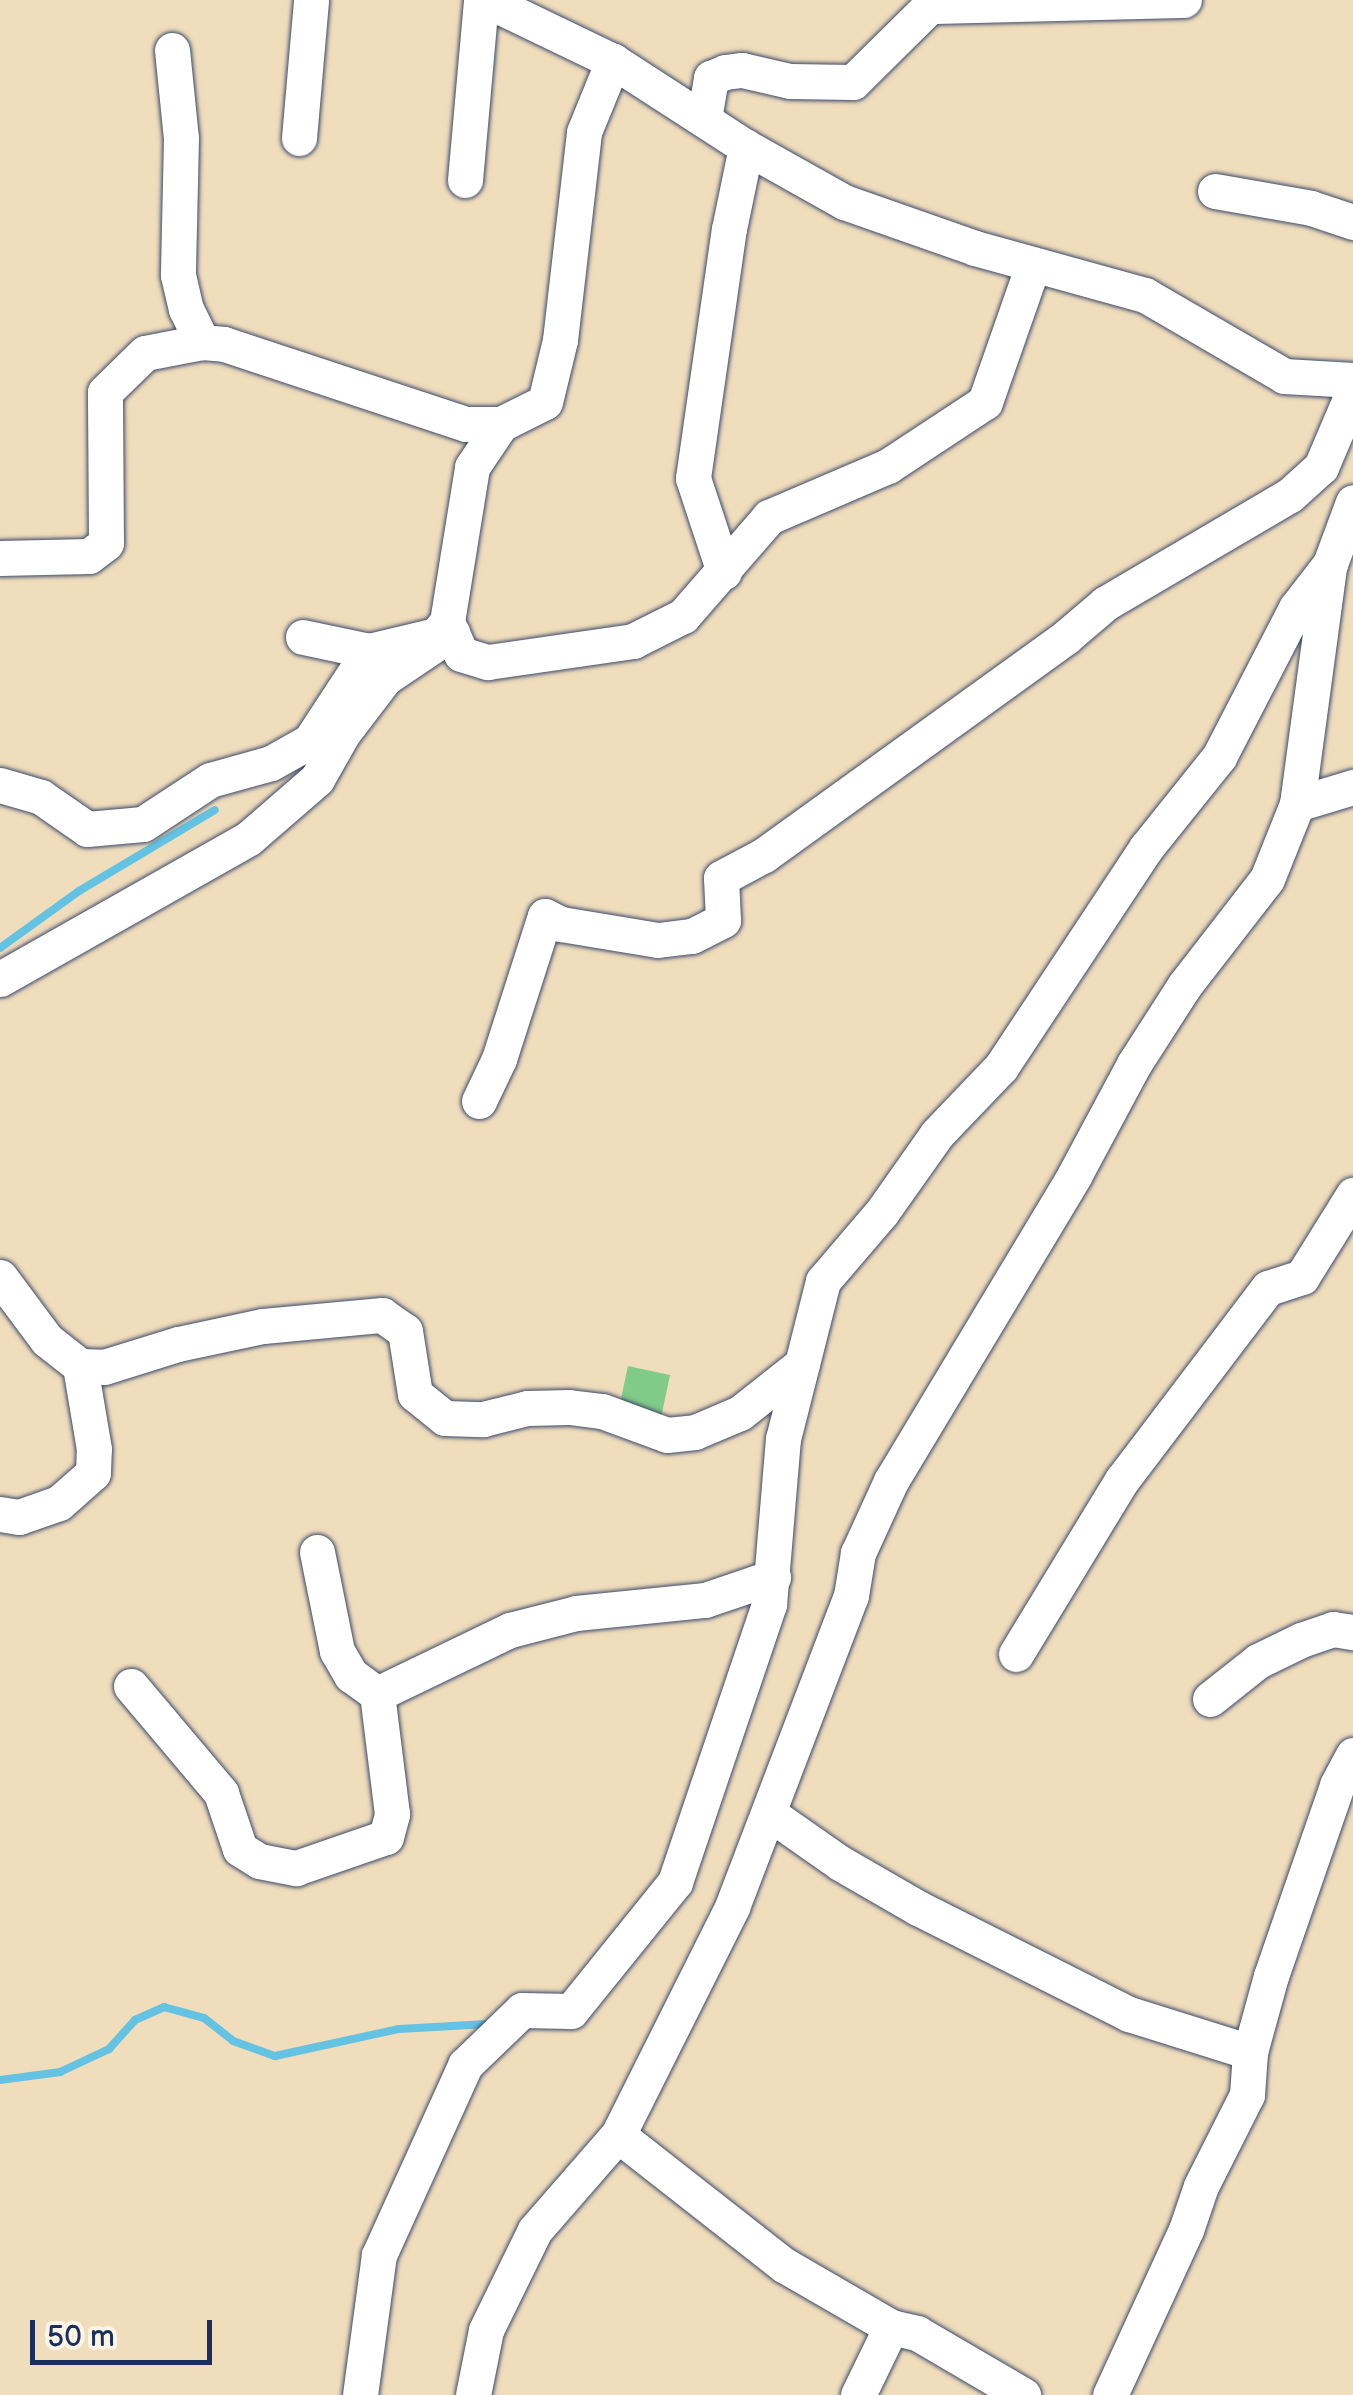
<!DOCTYPE html>
<html>
<head>
<meta charset="utf-8">
<style>
  body { margin:0 }
  #map { position:relative; width:1353px; height:2395px; overflow:hidden; background:#f0ddbc; font-family:"Balsamiq Sans",sans-serif }
  div>[style] { position:absolute }
  .green>* { inset:0; background:#81cb88; transform-origin:0 0 }
  .stream>* { height:8px; margin:-4px; padding:0 4px; transform-origin:4px; border-radius:4px; background:#64c2e2 }
  .roads { filter:drop-shadow(0 0 2px #3b496c) drop-shadow(0 0 2px #3b496c) }
  .minor>* { height:35px; margin:-17.5px; padding:0 17.5px; transform-origin:17.5px; border-radius:17.5px; background:#fff }
  span { translate:-50% -50%; white-space:nowrap; text-align:center; line-height:1.15; -webkit-text-stroke:8px #fcf5e5; paint-order:stroke }
  .scale { position:absolute; left:30px; top:2320px; width:182px; height:45px; box-sizing:border-box; border:5px solid #1b2f5e; border-top:0; padding-left:12px; font-size:30px; line-height:35px; white-space:nowrap; color:#1b2f5e; -webkit-text-stroke:8px #fcf5e5; paint-order:stroke }
</style>
</head>
<body>
<div id="map">
  <div class="green">
    <div style="left:628px;top:1366px;width:43px;height:41px;rotate:12deg"></div>
  </div>
  <div class="stream">
    <div style="left:0;top:948px;width:97px;rotate:-35.8deg"></div>
    <div style="left:79px;top:891px;width:158px;rotate:-30.8deg"></div>
    <div style="left:0;top:2080px;width:61px;rotate:-7.6deg"></div>
    <div style="left:60px;top:2072px;width:54px;rotate:-25.1deg"></div>
    <div style="left:109px;top:2049px;width:39px;rotate:-48deg"></div>
    <div style="left:135px;top:2020px;width:32px;rotate:-24deg"></div>
    <div style="left:164px;top:2007px;width:41px;rotate:15.4deg"></div>
    <div style="left:204px;top:2018px;width:37px;rotate:38deg"></div>
    <div style="left:233px;top:2041px;width:45px;rotate:19.7deg"></div>
    <div style="left:275px;top:2056px;width:127px;rotate:-12.3deg"></div>
    <div style="left:399px;top:2029px;width:89px;rotate:-3.2deg"></div>
  </div>
  <div class="roads">
    <div class="minor">
      <div style="left:486px;top:0;width:141px;rotate:25.7deg"></div>
      <div style="left:613px;top:61px;width:158px;rotate:32.9deg"></div>
      <div style="left:746px;top:147px;width:112px;rotate:29.3deg"></div>
      <div style="left:844px;top:202px;width:139px;rotate:19.3deg"></div>
      <div style="left:975px;top:248px;width:176px;rotate:15.5deg"></div>
      <div style="left:1145px;top:295px;width:161px;rotate:30.2deg"></div>
      <div style="left:1284px;top:376px;width:69px;rotate:3.3deg"></div>
      <div style="left:932px;top:6px;width:252px;rotate:-1.4deg"></div>
      <div style="left:172px;top:50px;width:88px;rotate:84.2deg"></div>
      <div style="left:181px;top:138px;width:137px;rotate:91.3deg"></div>
      <div style="left:178px;top:275px;width:35px;rotate:77deg"></div>
      <div style="left:186px;top:309px;width:37px;rotate:64deg"></div>
      <div style="left:704px;top:119px;width:42px;rotate:-80.3deg"></div>
      <div style="left:711px;top:78px;width:15px;rotate:-23deg"></div>
      <div style="left:725px;top:72px;width:17px;rotate:-7deg"></div>
      <div style="left:742px;top:70px;width:49px;rotate:12.9deg"></div>
      <div style="left:790px;top:81px;width:63px;rotate:0.9deg"></div>
      <div style="left:853px;top:82px;width:117px;rotate:-44.7deg"></div>
      <div style="left:299px;top:138px;width:139px;rotate:-85deg"></div>
      <div style="left:465px;top:180px;width:181px;rotate:-84.9deg"></div>
      <div style="left:1215px;top:191px;width:97px;rotate:10deg"></div>
      <div style="left:1311px;top:208px;width:44px;rotate:18.4deg"></div>
      <div style="left:0;top:558px;width:89px;rotate:-1.3deg"></div>
      <div style="left:89px;top:556px;width:21px;rotate:-37deg"></div>
      <div style="left:106px;top:543px;width:151px;rotate:-90.4deg"></div>
      <div style="left:105px;top:392px;width:56px;rotate:-44.3deg"></div>
      <div style="left:145px;top:353px;width:58px;rotate:-10.9deg"></div>
      <div style="left:202px;top:342px;width:22px;rotate:5deg"></div>
      <div style="left:224px;top:344px;width:255px;rotate:18.3deg"></div>
      <div style="left:466px;top:424px;width:35px"></div>
      <div style="left:501px;top:424px;width:49px;rotate:-26.6deg"></div>
      <div style="left:545px;top:402px;width:64px;rotate:-76.4deg"></div>
      <div style="left:560px;top:340px;width:209px;rotate:-83.4deg"></div>
      <div style="left:584px;top:132px;width:77px;rotate:-67.8deg"></div>
      <div style="left:724px;top:572px;width:99px;rotate:-108.3deg"></div>
      <div style="left:693px;top:478px;width:252px;rotate:-81.8deg"></div>
      <div style="left:729px;top:229px;width:84px;rotate:-78.3deg"></div>
      <div style="left:447px;top:622px;width:35px;rotate:66deg"></div>
      <div style="left:461px;top:654px;width:28px;rotate:17deg"></div>
      <div style="left:488px;top:662px;width:147px;rotate:-8.2deg"></div>
      <div style="left:633px;top:641px;width:56px;rotate:-26.6deg"></div>
      <div style="left:683px;top:616px;width:131px;rotate:-49deg"></div>
      <div style="left:769px;top:517px;width:129px;rotate:-23.2deg"></div>
      <div style="left:888px;top:466px;width:116px;rotate:-33.4deg"></div>
      <div style="left:985px;top:402px;width:145px;rotate:-70.7deg"></div>
      <div style="left:303px;top:637px;width:67px;rotate:12deg"></div>
      <div style="left:369px;top:651px;width:69px;rotate:-13.4deg"></div>
      <div style="left:436px;top:635px;width:17px;rotate:-50deg"></div>
      <div style="left:447px;top:622px;width:157px;rotate:-80.8deg"></div>
      <div style="left:472px;top:467px;width:52px;rotate:-56deg"></div>
      <div style="left:0;top:785px;width:43px;rotate:16.3deg"></div>
      <div style="left:41px;top:797px;width:56px;rotate:34.8deg"></div>
      <div style="left:87px;top:829px;width:56px;rotate:-5.1deg"></div>
      <div style="left:143px;top:824px;width:80px;rotate:-33.3deg"></div>
      <div style="left:210px;top:780px;width:63px;rotate:-15.6deg"></div>
      <div style="left:271px;top:763px;width:45px;rotate:-29.4deg"></div>
      <div style="left:310px;top:741px;width:108px;rotate:-56.8deg"></div>
      <div style="left:1297px;top:804px;width:239px;rotate:-82.3deg"></div>
      <div style="left:0;top:979px;width:286px;rotate:-29.5deg"></div>
      <div style="left:249px;top:838px;width:90px;rotate:-40.9deg"></div>
      <div style="left:317px;top:779px;width:53px;rotate:-60.5deg"></div>
      <div style="left:343px;top:733px;width:69px;rotate:-52.6deg"></div>
      <div style="left:385px;top:678px;width:81px;rotate:-33.9deg"></div>
      <div style="left:479px;top:1101px;width:47px;rotate:-64.5deg"></div>
      <div style="left:499px;top:1059px;width:150px;rotate:-72.2deg"></div>
      <div style="left:545px;top:916px;width:18px;rotate:27deg"></div>
      <div style="left:561px;top:924px;width:98px;rotate:9.4deg"></div>
      <div style="left:658px;top:940px;width:34px;rotate:-7deg"></div>
      <div style="left:692px;top:936px;width:35px;rotate:-27deg"></div>
      <div style="left:723px;top:920px;width:42px;rotate:-92.7deg"></div>
      <div style="left:721px;top:878px;width:49px;rotate:-28.1deg"></div>
      <div style="left:764px;top:855px;width:372px;rotate:-35.8deg"></div>
      <div style="left:1066px;top:637px;width:52px;rotate:-40.4deg"></div>
      <div style="left:1106px;top:603px;width:213px;rotate:-30.4deg"></div>
      <div style="left:1290px;top:495px;width:42px;rotate:-42.1deg"></div>
      <div style="left:1321px;top:467px;width:82px;rotate:-66.9deg"></div>
      <div style="left:0;top:1277px;width:79px;rotate:53.3deg"></div>
      <div style="left:47px;top:1340px;width:42px;rotate:38.2deg"></div>
      <div style="left:80px;top:1366px;width:24px;rotate:2deg"></div>
      <div style="left:104px;top:1367px;width:77px;rotate:-17.3deg"></div>
      <div style="left:178px;top:1344px;width:87px;rotate:-12deg"></div>
      <div style="left:263px;top:1326px;width:120px;rotate:-5.3deg"></div>
      <div style="left:382px;top:1315px;width:28px;rotate:35deg"></div>
      <div style="left:405px;top:1331px;width:64px;rotate:81deg"></div>
      <div style="left:415px;top:1394px;width:38px;rotate:39deg"></div>
      <div style="left:445px;top:1418px;width:38px;rotate:2deg"></div>
      <div style="left:483px;top:1419px;width:45px;rotate:-14deg"></div>
      <div style="left:527px;top:1408px;width:42px;rotate:-1.4deg"></div>
      <div style="left:569px;top:1407px;width:33px;rotate:7deg"></div>
      <div style="left:602px;top:1411px;width:69px;rotate:20.3deg"></div>
      <div style="left:667px;top:1435px;width:28px;rotate:-6deg"></div>
      <div style="left:695px;top:1432px;width:49px;rotate:-22.9deg"></div>
      <div style="left:740px;top:1413px;width:79px;rotate:-38.3deg"></div>
      <div style="left:0;top:1514px;width:19px;rotate:9deg"></div>
      <div style="left:19px;top:1517px;width:42px;rotate:-19.3deg"></div>
      <div style="left:59px;top:1503px;width:45px;rotate:-41.4deg"></div>
      <div style="left:93px;top:1473px;width:24px;rotate:-88deg"></div>
      <div style="left:94px;top:1449px;width:84px;rotate:-99.6deg"></div>
      <div style="left:317px;top:1552px;width:101px;rotate:78.6deg"></div>
      <div style="left:337px;top:1651px;width:28px;rotate:60deg"></div>
      <div style="left:351px;top:1675px;width:32px;rotate:36deg"></div>
      <div style="left:1016px;top:1654px;width:204px;rotate:-58.7deg"></div>
      <div style="left:1122px;top:1480px;width:241px;rotate:-52.8deg"></div>
      <div style="left:1268px;top:1288px;width:36px;rotate:-18deg"></div>
      <div style="left:1302px;top:1277px;width:97px;rotate:-58.1deg"></div>
      <div style="left:131px;top:1686px;width:140px;rotate:49.9deg"></div>
      <div style="left:221px;top:1793px;width:59px;rotate:71.3deg"></div>
      <div style="left:240px;top:1849px;width:22px;rotate:32deg"></div>
      <div style="left:259px;top:1861px;width:38px;rotate:11deg"></div>
      <div style="left:296px;top:1868px;width:95px;rotate:-19deg"></div>
      <div style="left:386px;top:1837px;width:24px;rotate:-75deg"></div>
      <div style="left:392px;top:1814px;width:121px;rotate:-97.1deg"></div>
      <div style="left:377px;top:1694px;width:148px;rotate:-25.7deg"></div>
      <div style="left:510px;top:1630px;width:68px;rotate:-14.4deg"></div>
      <div style="left:576px;top:1613px;width:130px;rotate:-5.8deg"></div>
      <div style="left:705px;top:1600px;width:72px;rotate:-18.7deg"></div>
      <div style="left:1210px;top:1699px;width:61px;rotate:-38.4deg"></div>
      <div style="left:1258px;top:1661px;width:48px;rotate:-26deg"></div>
      <div style="left:1301px;top:1640px;width:34px;rotate:-19deg"></div>
      <div style="left:1333px;top:1629px;width:20px;rotate:9deg"></div>
      <div style="left:770px;top:1814px;width:85px;rotate:35deg"></div>
      <div style="left:840px;top:1863px;width:90px;rotate:30deg"></div>
      <div style="left:918px;top:1908px;width:236px;rotate:26.7deg"></div>
      <div style="left:1129px;top:2014px;width:127px;rotate:17.4deg"></div>
      <div style="left:618px;top:2135px;width:211px;rotate:38.1deg"></div>
      <div style="left:784px;top:2265px;width:124px;rotate:30.1deg"></div>
      <div style="left:891px;top:2327px;width:27px;rotate:13deg"></div>
      <div style="left:917px;top:2333px;width:123px;rotate:30.3deg"></div>
      <div style="left:360px;top:2395px;width:141px;rotate:-82.3deg"></div>
      <div style="left:379px;top:2255px;width:209px;rotate:-65.6deg"></div>
      <div style="left:465px;top:2065px;width:79px;rotate:-44deg"></div>
      <div style="left:522px;top:2010px;width:49px;rotate:1.2deg"></div>
      <div style="left:571px;top:2011px;width:166px;rotate:-51.1deg"></div>
      <div style="left:675px;top:1882px;width:293px;rotate:-71.3deg"></div>
      <div style="left:769px;top:1605px;width:167px;rotate:-85.2deg"></div>
      <div style="left:783px;top:1439px;width:163px;rotate:-75.8deg"></div>
      <div style="left:823px;top:1281px;width:91px;rotate:-49.5deg"></div>
      <div style="left:882px;top:1212px;width:95px;rotate:-54.8deg"></div>
      <div style="left:937px;top:1134px;width:93px;rotate:-46.3deg"></div>
      <div style="left:1001px;top:1067px;width:263px;rotate:-56.5deg"></div>
      <div style="left:1146px;top:848px;width:117px;rotate:-51.3deg"></div>
      <div style="left:1219px;top:757px;width:168px;rotate:-62.7deg"></div>
      <div style="left:1296px;top:608px;width:56px;rotate:-52.3deg"></div>
      <div style="left:1330px;top:564px;width:66px;rotate:-69.6deg"></div>
      <div style="left:473px;top:2395px;width:66px;rotate:-78.7deg"></div>
      <div style="left:486px;top:2330px;width:111px;rotate:-63.9deg"></div>
      <div style="left:535px;top:2230px;width:126px;rotate:-48.9deg"></div>
      <div style="left:618px;top:2135px;width:255px;rotate:-63.4deg"></div>
      <div style="left:732px;top:1907px;width:333px;rotate:-69.1deg"></div>
      <div style="left:851px;top:1596px;width:44px;rotate:-80.8deg"></div>
      <div style="left:858px;top:1553px;width:79px;rotate:-65.4deg"></div>
      <div style="left:891px;top:1481px;width:356px;rotate:-59deg"></div>
      <div style="left:1074px;top:1176px;width:127px;rotate:-61.8deg"></div>
      <div style="left:1134px;top:1064px;width:93px;rotate:-57.3deg"></div>
      <div style="left:1184px;top:986px;width:135px;rotate:-52.2deg"></div>
      <div style="left:1267px;top:879px;width:81px;rotate:-68.2deg"></div>
      <div style="left:1297px;top:804px;width:59px;rotate:-16.9deg"></div>
      <div style="left:858px;top:2395px;width:76px;rotate:-64.1deg"></div>
      <div style="left:1110px;top:2395px;width:182px;rotate:-65.3deg"></div>
      <div style="left:1186px;top:2230px;width:46px;rotate:-71.2deg"></div>
      <div style="left:1201px;top:2186px;width:102px;rotate:-63.2deg"></div>
      <div style="left:1247px;top:2095px;width:43px;rotate:-86deg"></div>
      <div style="left:1250px;top:2052px;width:79px;rotate:-74.6deg"></div>
      <div style="left:1271px;top:1976px;width:202px;rotate:-70.9deg"></div>
      <div style="left:1337px;top:1785px;width:34px;rotate:-62deg"></div>
    </div>
  </div>
  <div class="scale">50 m</div>
</div>
</body>
</html>
